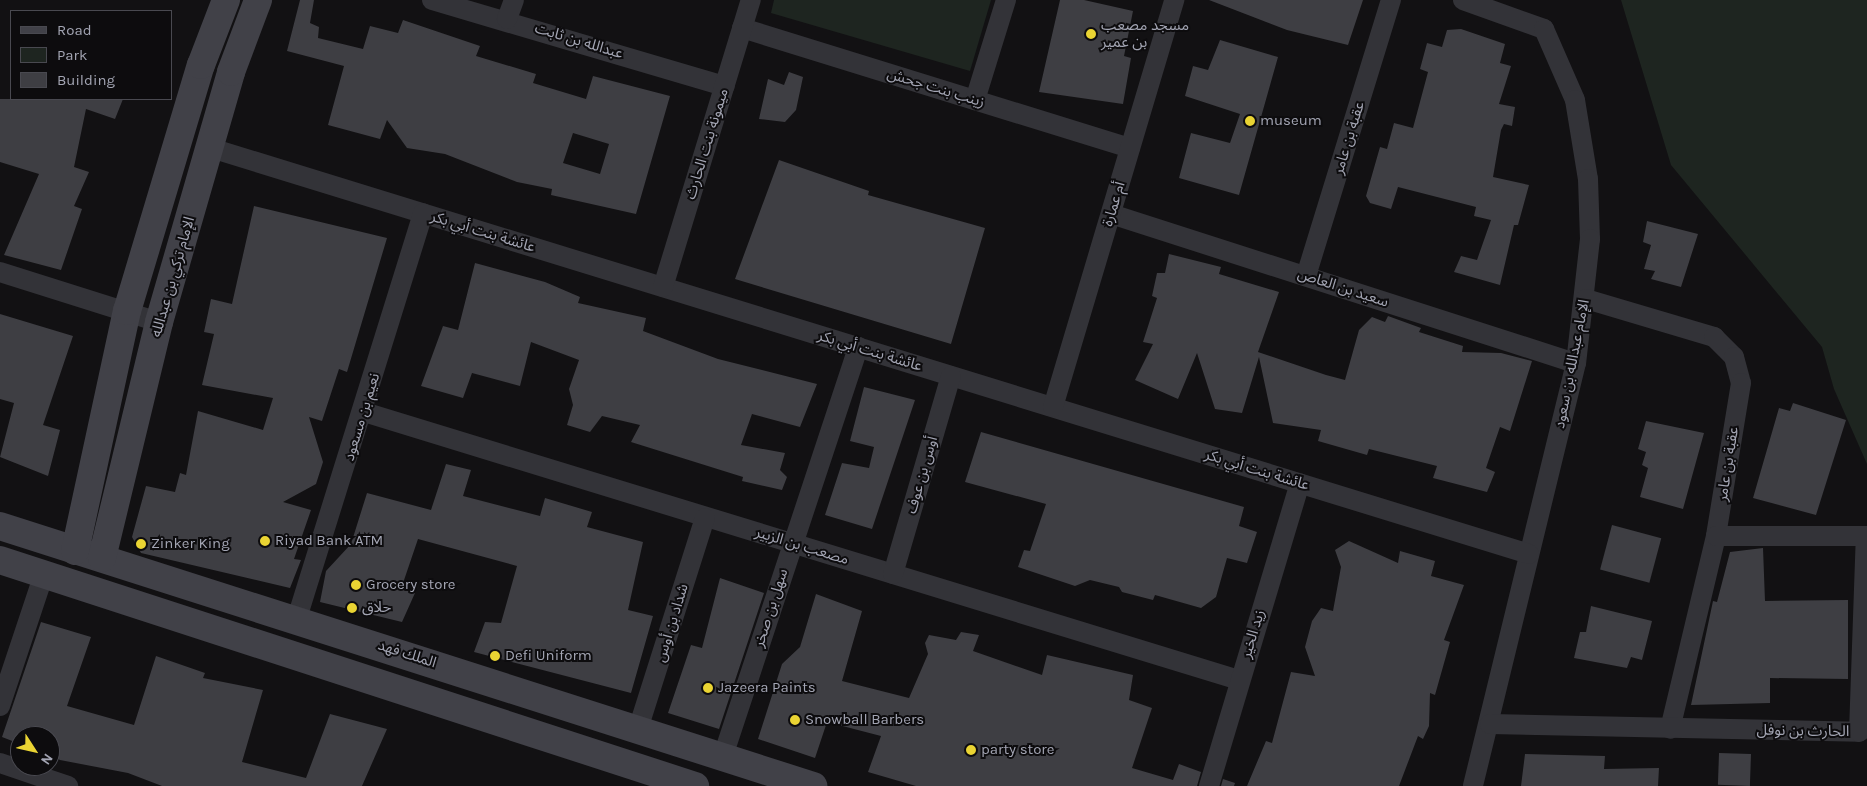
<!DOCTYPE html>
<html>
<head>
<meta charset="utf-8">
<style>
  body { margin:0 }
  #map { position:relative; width:1867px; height:786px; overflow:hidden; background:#121113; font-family:Karla,"Noto Sans Arabic",sans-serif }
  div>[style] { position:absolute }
  .green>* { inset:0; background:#1e2520 }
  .building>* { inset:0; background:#3e3e43; transform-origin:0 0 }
  .street>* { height:20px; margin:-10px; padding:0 10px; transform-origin:10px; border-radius:10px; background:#333338 }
  .secondary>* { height:28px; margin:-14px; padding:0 14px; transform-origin:14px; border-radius:14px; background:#414148 }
  .dots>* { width:14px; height:14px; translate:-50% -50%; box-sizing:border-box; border:2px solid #0d0c0e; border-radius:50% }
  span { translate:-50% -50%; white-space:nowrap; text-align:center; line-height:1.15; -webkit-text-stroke:4px #0d0c0e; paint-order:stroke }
  .poi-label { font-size:15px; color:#a3a5b3 }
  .left { translate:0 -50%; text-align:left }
  .street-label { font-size:15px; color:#a3a5b3 }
  .legend { position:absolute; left:10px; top:10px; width:162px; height:90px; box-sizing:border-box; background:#0d0c0e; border:1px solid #494950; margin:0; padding:6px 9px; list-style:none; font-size:15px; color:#a3a5b3 }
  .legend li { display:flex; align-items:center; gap:10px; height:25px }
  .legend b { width:25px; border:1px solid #494950 }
  .north { position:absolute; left:10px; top:726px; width:50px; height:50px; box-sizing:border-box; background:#0d0c0e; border:1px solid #494950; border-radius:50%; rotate:125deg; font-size:14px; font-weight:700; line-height:20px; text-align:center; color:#a3a5b3 }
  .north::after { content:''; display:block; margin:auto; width:18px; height:22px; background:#ead433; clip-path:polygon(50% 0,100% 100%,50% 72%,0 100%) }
</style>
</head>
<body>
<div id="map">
  <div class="green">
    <div style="clip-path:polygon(774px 0,991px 0,970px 71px,771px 13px)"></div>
    <div style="clip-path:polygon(1621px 0,1867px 0,1867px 464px,1834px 389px,1822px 347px,1671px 165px)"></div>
  </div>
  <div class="building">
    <div style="clip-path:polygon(evenodd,300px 0,314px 0,310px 23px,319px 27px,318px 38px,363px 49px,370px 26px,398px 33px,403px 20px,480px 46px,476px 56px,536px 74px,533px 83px,586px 99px,593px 76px,670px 96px,636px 214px,551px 195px,552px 189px,517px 182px,445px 154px,407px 148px,387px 120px,380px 139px,328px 125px,344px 66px,287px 51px,300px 0,573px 133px,609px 144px,600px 174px,563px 163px,573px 133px)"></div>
    <div style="clip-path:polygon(1060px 0,1084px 0,1133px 11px,1124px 56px,1131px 58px,1123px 104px,1039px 92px)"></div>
    <div style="clip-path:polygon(1209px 0,1363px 0,1348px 45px,1287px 30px)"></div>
    <div style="clip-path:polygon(1461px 29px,1505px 44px,1500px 63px,1511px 66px,1499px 104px,1515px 107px,1512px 126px,1504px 124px,1501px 130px,1493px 177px,1529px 185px,1518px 225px,1514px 225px,1500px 285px,1454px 272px,1461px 256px,1477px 260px,1491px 220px,1474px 216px,1476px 207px,1398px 187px,1391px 209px,1370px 203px,1366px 196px,1380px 147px,1387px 149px,1394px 123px,1413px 128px,1428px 72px,1420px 69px,1427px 43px,1442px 47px,1447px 30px)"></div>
    <div style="clip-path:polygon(1220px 40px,1278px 57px,1239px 195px,1179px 178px,1191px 133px,1230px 143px,1240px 114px,1185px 96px,1193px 66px,1208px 70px)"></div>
    <div style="clip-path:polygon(789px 72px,803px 77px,796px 110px,785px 122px,759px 119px,768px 79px,784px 85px)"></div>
    <div style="clip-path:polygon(0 99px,123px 99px,115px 119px,86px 109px,74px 167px,89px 172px,74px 206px,82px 209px,61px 270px,4px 255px,39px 174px,0 162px)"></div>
    <div style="clip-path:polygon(779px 160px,869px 191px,868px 195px,985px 228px,951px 344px,735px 279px)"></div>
    <div style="clip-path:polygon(254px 206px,387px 238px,347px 372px,339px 369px,322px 421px,309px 417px,323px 462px,316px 484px,283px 502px,311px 510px,294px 559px,301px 560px,290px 588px,141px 553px,132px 537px,146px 486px,175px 492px,180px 473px,186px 475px,198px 411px,263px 430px,273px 398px,202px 385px,214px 334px,204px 332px,211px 299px,232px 304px)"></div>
    <div style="clip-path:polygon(1647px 221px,1698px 234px,1681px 287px,1651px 279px,1655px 271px,1644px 269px,1651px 245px,1643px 242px)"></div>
    <div style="clip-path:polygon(1169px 254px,1221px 267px,1219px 274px,1279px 292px,1258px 352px,1326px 375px,1345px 380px,1359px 330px,1372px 317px,1385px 322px,1388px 316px,1421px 328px,1419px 332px,1463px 346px,1462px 352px,1501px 353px,1532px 361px,1510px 431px,1500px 427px,1486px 468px,1495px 472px,1487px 492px,1433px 478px,1437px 466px,1369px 449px,1367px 455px,1318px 441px,1321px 430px,1273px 423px,1259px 357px,1242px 413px,1215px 409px,1197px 353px,1178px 399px,1135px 380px,1153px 344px,1143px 342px,1157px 298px,1152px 296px,1157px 273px,1165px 273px)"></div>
    <div style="clip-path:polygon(475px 263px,545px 282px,580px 297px,578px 303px,646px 318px,643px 331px,718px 359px,817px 384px,800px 427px,752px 414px,741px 445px,785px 453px,780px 470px,787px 477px,782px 490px,742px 481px,743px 477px,631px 442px,640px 425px,602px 416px,590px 432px,567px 425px,573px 405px,569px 389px,579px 360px,531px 342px,520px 386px,472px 373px,463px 398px,421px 386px,443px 326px,458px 330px)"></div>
    <div style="clip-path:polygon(0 314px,73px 336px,43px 425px,60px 430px,48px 476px,0 457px,14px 403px,0 399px)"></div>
    <div style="clip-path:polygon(864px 387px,915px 400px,872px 529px,825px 515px,842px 463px,869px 468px,874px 447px,850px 441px)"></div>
    <div style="clip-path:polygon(1793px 403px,1846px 420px,1816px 515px,1753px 498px,1779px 408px,1790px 411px)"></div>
    <div style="clip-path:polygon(1646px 421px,1704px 433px,1683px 509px,1640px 497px,1648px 468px,1642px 465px,1646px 452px,1638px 449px)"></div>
    <div style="clip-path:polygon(981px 432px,1244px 507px,1239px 526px,1257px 532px,1247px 563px,1227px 558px,1216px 597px,1201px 608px,1155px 595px,1153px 600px,1122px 592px,1119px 587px,1090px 580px,1075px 586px,1018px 567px,1024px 550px,1030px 551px,1046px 504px,965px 482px)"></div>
    <div style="clip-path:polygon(446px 464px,471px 470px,463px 496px,540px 516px,545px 498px,592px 512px,587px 527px,643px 542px,628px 610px,653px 616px,631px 693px,474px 652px,485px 622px,501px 623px,517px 566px,418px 539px,401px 589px,415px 593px,402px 622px,320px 602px,326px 571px,351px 544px,367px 493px,431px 510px)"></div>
    <div style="left:1612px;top:525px;width:51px;height:46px;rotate:15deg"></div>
    <div style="clip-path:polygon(1349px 541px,1398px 563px,1400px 551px,1435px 561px,1431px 576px,1464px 585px,1444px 640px,1450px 642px,1435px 695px,1430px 693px,1429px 726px,1423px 739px,1418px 736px,1399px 786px,1247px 786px,1266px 741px,1272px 743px,1291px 672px,1315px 676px,1305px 647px,1312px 621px,1321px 608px,1333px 611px,1341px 567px,1335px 550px)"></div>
    <div style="clip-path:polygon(1763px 548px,1765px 601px,1848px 600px,1848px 679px,1770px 678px,1770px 703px,1691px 705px,1713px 601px,1717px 602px,1730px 552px)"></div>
    <div style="clip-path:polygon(720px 578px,764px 593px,719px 729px,668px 713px,691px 645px,702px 648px)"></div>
    <div style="clip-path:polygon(816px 594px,862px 611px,842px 681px,909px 698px,928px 654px,925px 643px,929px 635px,956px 640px,961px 632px,979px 635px,973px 651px,1042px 675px,1047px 655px,1133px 675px,1129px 700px,1152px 708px,1132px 768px,1173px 780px,1179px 764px,1201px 772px,1197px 786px,916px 786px,868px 772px,881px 736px,827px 722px,815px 758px,758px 739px,782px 664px,800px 647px)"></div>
    <div style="clip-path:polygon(1591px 606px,1652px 621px,1642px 660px,1631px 657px,1627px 668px,1574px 658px,1580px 632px,1586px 632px)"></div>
    <div style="clip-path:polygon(41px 622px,91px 637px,67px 706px,134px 725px,156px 656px,205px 673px,203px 678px,263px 690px,242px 762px,306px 778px,330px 714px,387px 729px,362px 786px,162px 786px,128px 773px,60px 760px,50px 754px,50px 736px,20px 736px,20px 744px,2px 737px)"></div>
    <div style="clip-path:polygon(1525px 754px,1605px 756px,1604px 769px,1659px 768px,1658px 786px,1521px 786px)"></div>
    <div style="left:1751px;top:754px;width:32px;height:32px;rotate:92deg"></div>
    <div style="clip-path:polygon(1223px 779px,1235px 783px,1234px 786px,1221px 786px)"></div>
  </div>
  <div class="street">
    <div style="left:432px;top:0;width:305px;rotate:16.4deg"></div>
    <div style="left:1463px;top:0;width:86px;rotate:19.7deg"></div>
    <div style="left:1544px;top:29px;width:77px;rotate:66.4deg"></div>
    <div style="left:1575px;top:100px;width:80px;rotate:80.7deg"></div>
    <div style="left:1588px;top:179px;width:60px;rotate:88.1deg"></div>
    <div style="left:1590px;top:239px;width:125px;rotate:96.4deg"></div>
    <div style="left:1576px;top:363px;width:435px;rotate:103.7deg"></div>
    <div style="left:507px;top:19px;width:20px;rotate:-70deg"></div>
    <div style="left:742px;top:28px;width:406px;rotate:17.2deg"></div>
    <div style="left:975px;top:100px;width:105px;rotate:-72.8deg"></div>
    <div style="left:211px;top:148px;width:1379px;rotate:17.12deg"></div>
    <div style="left:1111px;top:214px;width:488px;rotate:17.8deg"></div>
    <div style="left:0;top:272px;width:167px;rotate:17.5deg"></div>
    <div style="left:1306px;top:276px;width:289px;rotate:-72.9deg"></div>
    <div style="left:663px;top:287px;width:300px;rotate:-73deg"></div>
    <div style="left:1586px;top:299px;width:134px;rotate:16.5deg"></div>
    <div style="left:1714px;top:337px;width:28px;rotate:45deg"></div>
    <div style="left:1734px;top:357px;width:27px;rotate:75deg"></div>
    <div style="left:1741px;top:383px;width:155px;rotate:99.3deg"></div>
    <div style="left:1716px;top:536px;width:198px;rotate:103.4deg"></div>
    <div style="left:1053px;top:407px;width:425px;rotate:-73.4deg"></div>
    <div style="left:364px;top:412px;width:915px;rotate:17.03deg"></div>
    <div style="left:893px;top:574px;width:206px;rotate:-73.7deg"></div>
    <div style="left:297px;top:618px;width:424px;rotate:-72.7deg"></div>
    <div style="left:0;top:706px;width:139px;rotate:-71.6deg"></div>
    <div style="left:1490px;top:724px;width:369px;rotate:1.2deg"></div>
    <div style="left:1859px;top:732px;width:196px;rotate:-88deg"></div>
    <div style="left:1866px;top:536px;width:150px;rotate:180deg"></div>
    <div style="left:638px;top:729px;width:221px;rotate:-72.4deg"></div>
    <div style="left:723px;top:756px;width:431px;rotate:-71.7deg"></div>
    <div style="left:0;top:763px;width:72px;rotate:18.7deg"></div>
    <div style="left:1209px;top:786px;width:316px;rotate:-73.3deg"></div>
  </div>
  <div class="secondary">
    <div style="left:0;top:526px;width:854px;rotate:17.73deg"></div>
    <div style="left:75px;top:551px;width:246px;rotate:-77.8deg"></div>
    <div style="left:127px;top:311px;width:257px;rotate:-73.3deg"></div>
    <div style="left:201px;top:65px;width:70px;rotate:-69deg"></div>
    <div style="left:102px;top:558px;width:243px;rotate:-76.4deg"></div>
    <div style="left:159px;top:322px;width:260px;rotate:-73.9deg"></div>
    <div style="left:231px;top:72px;width:77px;rotate:-69.4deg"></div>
    <div style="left:0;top:560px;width:731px;rotate:18.01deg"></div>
  </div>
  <div class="dots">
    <div style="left:1091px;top:34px;background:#ead433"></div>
    <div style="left:1250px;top:121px;background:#ead433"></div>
    <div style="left:265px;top:541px;background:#ead433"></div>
    <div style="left:141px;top:544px;background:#ead433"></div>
    <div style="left:356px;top:585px;background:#ead433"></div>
    <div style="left:352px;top:608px;background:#ead433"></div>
    <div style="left:495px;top:656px;background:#ead433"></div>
    <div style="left:708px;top:688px;background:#ead433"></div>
    <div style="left:795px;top:720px;background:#ead433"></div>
    <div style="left:971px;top:750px;background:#ead433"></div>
  </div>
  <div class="poi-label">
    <span class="left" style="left:1101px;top:34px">مسجد مصعب<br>بن عمير</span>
    <span class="left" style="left:1260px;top:121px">museum</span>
    <span class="left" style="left:275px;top:541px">Riyad Bank ATM</span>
    <span class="left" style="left:151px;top:544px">Zinker King</span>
    <span class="left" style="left:366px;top:585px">Grocery store</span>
    <span class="left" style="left:362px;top:608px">حلاق</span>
    <span class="left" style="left:505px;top:656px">Defi Uniform</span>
    <span class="left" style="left:718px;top:688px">Jazeera Paints</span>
    <span class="left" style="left:805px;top:720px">Snowball Barbers</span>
    <span class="left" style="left:981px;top:750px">party store</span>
  </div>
  <div class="street-label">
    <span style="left:579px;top:41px;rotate:17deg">عبدالله بن ثابت</span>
    <span style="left:936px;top:88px;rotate:17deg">زينب بنت جحش</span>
    <span style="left:1349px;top:138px;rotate:-73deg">عقبة بن عامر</span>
    <span style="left:707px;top:144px;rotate:-73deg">ميمونة بنت الحارث</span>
    <span style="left:1114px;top:204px;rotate:-73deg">أم عمارة</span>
    <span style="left:483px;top:232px;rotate:17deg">عائشة بنت أبي بكر</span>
    <span style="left:173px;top:277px;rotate:-74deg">الإمام تركي بن عبدالله</span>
    <span style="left:1343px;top:288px;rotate:18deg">سعيد بن العاص</span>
    <span style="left:870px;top:351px;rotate:17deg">عائشة بنت أبي بكر</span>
    <span style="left:1572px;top:364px;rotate:-79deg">الإمام عبدالله بن سعود</span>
    <span style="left:362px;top:417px;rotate:-73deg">نعيم بن مسعود</span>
    <span style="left:1728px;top:464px;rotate:-81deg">عقبة بن عامر</span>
    <span style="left:1257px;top:470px;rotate:17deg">عائشة بنت أبي بكر</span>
    <span style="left:922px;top:475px;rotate:-74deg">أوس بن عوف</span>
    <span style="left:802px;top:546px;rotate:17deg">مصعب بن الزبير</span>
    <span style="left:771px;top:608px;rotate:-72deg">سهل بن صخر</span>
    <span style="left:672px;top:623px;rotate:-73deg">شداد بن أوس</span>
    <span style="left:1253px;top:634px;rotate:-73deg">زيد الخير</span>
    <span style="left:407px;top:654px;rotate:18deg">الملك فهد</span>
    <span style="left:1803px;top:731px;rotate:1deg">الحارث بن نوفل</span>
  </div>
  <ul class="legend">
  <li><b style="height:6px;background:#414148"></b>Road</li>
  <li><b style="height:14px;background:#1e2520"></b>Park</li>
  <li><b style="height:14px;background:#3e3e43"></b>Building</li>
  </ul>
  <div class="north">N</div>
</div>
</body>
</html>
